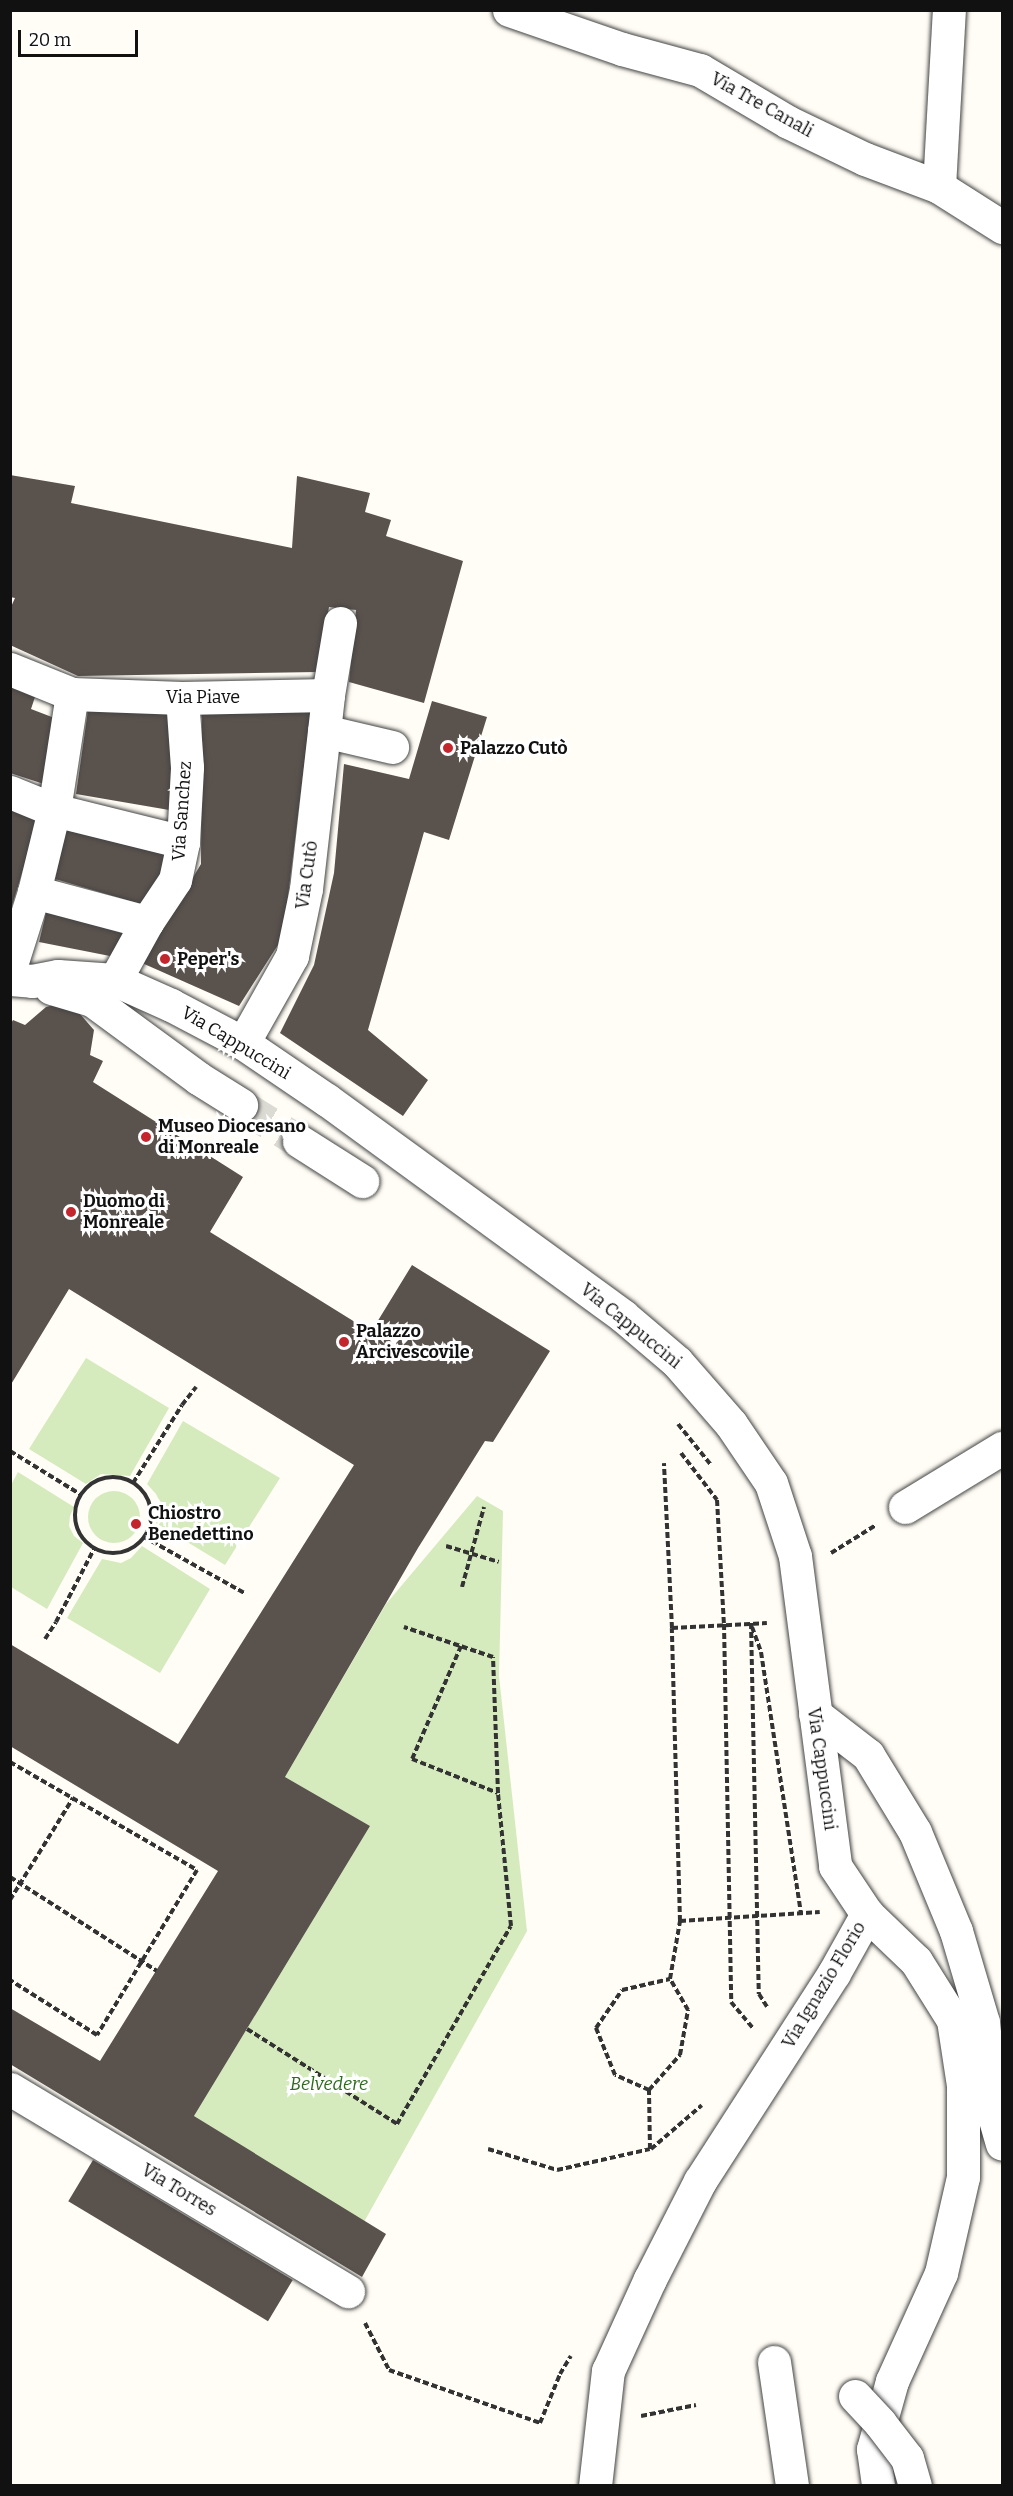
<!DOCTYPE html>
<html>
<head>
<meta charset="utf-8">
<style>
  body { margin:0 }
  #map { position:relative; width:1013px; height:2496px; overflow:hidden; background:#fffdf5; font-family:Bitter,serif }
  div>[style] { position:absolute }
  .green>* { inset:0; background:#d5ebbd }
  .round { border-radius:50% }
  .building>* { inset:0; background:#5a524d; transform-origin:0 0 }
  .minor-tunnel>* { height:33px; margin-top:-16.5px; transform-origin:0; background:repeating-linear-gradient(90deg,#dbdad3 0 33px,transparent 0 49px) }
  .path>* { height:4px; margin-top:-2px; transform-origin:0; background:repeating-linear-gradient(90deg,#333 0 6px,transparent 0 9px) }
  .path>.ring { margin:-2px; padding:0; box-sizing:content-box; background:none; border:4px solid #333; border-radius:50% }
  .roads { filter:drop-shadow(0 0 2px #444) drop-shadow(0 0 2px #444) }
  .minor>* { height:33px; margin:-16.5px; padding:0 16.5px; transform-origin:16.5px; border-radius:16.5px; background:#fff }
  .bridges { filter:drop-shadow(0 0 2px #444) drop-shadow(0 0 2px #444) }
  .minor-bridge>* { height:33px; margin:-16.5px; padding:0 16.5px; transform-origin:16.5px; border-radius:16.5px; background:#fff }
  .dots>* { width:16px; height:16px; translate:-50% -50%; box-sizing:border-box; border:3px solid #fff; border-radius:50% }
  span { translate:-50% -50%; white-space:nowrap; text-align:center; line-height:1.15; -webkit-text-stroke:6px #fff; paint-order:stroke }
  .street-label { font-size:18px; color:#111 }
  .poi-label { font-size:18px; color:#111; font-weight:700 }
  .left { translate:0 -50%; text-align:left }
  .park-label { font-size:18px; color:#2f6b1f; font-style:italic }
  .frame { position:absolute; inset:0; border:12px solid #111; pointer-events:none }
  .scale { position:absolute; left:18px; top:30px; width:120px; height:27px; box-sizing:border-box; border:3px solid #111; border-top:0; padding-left:8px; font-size:18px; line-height:21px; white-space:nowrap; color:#111; -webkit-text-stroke:4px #fff; paint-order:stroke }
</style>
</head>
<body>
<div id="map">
  <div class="green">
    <div style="clip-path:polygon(86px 1358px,169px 1408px,130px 1476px,101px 1474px,86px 1484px,29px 1449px)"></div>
    <div style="clip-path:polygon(183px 1421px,280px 1478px,225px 1565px,156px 1523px,161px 1514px,161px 1504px,156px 1494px,147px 1484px)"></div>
    <div style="clip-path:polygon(18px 1472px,74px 1507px,70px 1516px,69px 1526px,74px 1536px,83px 1543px,47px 1609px,11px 1587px,11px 1485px)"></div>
    <div class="round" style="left:88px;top:1491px;width:52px;height:52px"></div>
    <div style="clip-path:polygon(477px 1496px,503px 1511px,499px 1676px,527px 1931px,364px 2222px,194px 2116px,370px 1826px,285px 1777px,386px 1604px)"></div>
    <div style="clip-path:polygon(142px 1546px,210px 1589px,160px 1673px,67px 1618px,102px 1559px,121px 1563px,131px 1558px)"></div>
  </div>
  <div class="building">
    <div style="clip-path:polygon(10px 475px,75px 486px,71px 503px,292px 548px,297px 476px,370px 493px,365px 512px,391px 520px,386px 536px,463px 561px,424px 703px,349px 682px,356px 610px,329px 607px,318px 672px,78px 676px,10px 645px,10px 609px,15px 598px,10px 597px)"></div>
    <div style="clip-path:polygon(10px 682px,36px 694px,31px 709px,57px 719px,44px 784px,10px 773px)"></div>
    <div style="clip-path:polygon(432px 701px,487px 717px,449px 840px,424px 832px,368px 1030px,428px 1080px,403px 1116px,280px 1033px,314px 965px,334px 873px,344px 764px,409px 779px)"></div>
    <div style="clip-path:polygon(202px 708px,311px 710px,283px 937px,239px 1006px,142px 963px,201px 864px)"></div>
    <div style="clip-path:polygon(172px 709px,175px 811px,76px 794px,88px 710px)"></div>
    <div style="clip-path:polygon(10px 801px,41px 811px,11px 909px,10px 909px)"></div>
    <div style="clip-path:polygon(67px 825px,168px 848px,165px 874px,144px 905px,55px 879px)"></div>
    <div style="clip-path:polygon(48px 905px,131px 927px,115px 957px,39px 942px)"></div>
    <div style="clip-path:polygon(62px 1003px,80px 1014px,94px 1030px,90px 1055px,103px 1061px,93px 1082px,243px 1177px,210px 1232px,371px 1332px,412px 1265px,550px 1351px,493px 1442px,485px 1441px,418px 1548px,285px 1777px,370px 1826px,194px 2116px,386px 2234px,362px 2277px,10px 2064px,10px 2008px,100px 2061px,218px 1871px,10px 1746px,10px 1644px,178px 1744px,354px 1465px,69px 1289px,10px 1386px,10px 1025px,13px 1020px,25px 1025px,46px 1007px)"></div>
    <div style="left:93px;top:2160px;width:233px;height:48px;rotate:31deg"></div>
  </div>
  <div class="minor-tunnel">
    <div style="left:241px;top:1105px;width:68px;rotate:31.8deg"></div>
  </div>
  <div class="path">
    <div style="left:678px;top:1424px;width:53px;rotate:51.2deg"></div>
    <div style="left:10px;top:1451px;width:82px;rotate:31.6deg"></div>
    <div style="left:681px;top:1453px;width:59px;rotate:52.5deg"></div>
    <div style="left:717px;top:1500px;width:124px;rotate:86.8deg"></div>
    <div style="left:724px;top:1624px;width:378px;rotate:88.9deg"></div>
    <div style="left:731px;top:2002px;width:34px;rotate:50deg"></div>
    <div class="ring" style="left:75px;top:1477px;width:72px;height:72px"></div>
    <div style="left:133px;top:1483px;width:92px;rotate:-57.9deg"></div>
    <div style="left:182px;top:1405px;width:23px;rotate:-52deg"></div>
    <div style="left:144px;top:1537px;width:115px;rotate:29.2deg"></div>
    <div style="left:446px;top:1546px;width:55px;rotate:16.8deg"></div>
    <div style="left:831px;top:1553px;width:53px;rotate:-31.9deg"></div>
    <div style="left:462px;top:1587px;width:83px;rotate:-74.6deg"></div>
    <div style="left:751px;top:1623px;width:371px;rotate:88.8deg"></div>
    <div style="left:759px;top:1994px;width:15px;rotate:58deg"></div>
    <div style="left:752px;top:1627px;width:27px;rotate:70deg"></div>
    <div style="left:761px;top:1652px;width:265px;rotate:81.3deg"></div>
    <div style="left:672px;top:1628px;width:95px;rotate:-3deg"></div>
    <div style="left:45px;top:1639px;width:20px;rotate:-57deg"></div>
    <div style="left:56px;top:1622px;width:82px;rotate:-62.5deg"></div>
    <div style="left:461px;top:1646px;width:123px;rotate:113.4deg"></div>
    <div style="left:412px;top:1759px;width:92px;rotate:21.6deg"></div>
    <div style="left:10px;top:1762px;width:216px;rotate:30deg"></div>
    <div style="left:197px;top:1870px;width:193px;rotate:121.2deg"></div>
    <div style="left:97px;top:2035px;width:103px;rotate:-147.7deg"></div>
    <div style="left:10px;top:1877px;width:174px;rotate:32.6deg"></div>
    <div style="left:10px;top:1900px;width:120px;rotate:-58.3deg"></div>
    <div style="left:680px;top:1921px;width:140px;rotate:-3.7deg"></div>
    <div style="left:247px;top:2029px;width:178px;rotate:32.3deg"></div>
    <div style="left:397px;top:2124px;width:228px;rotate:-60.1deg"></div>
    <div style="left:511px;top:1926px;width:134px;rotate:-95.6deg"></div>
    <div style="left:498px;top:1793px;width:136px;rotate:-92.1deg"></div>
    <div style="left:493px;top:1657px;width:94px;rotate:-161.4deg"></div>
    <div style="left:649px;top:2090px;width:47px;rotate:-48.5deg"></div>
    <div style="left:680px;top:2055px;width:46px;rotate:-79.9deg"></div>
    <div style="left:688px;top:2010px;width:36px;rotate:-120deg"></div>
    <div style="left:488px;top:2149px;width:72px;rotate:16.9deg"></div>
    <div style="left:557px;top:2170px;width:95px;rotate:-12.7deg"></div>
    <div style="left:650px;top:2149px;width:59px;rotate:-91deg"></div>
    <div style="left:649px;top:2090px;width:37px;rotate:-156deg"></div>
    <div style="left:615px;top:2075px;width:51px;rotate:-112deg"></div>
    <div style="left:596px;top:2028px;width:46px;rotate:-55.6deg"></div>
    <div style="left:622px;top:1990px;width:49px;rotate:-12.9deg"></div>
    <div style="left:670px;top:1979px;width:59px;rotate:-80.2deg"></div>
    <div style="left:680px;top:1921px;width:293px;rotate:-91.6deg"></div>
    <div style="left:672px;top:1628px;width:165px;rotate:-92.8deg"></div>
    <div style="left:651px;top:2149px;width:67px;rotate:-40.8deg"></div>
    <div style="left:365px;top:2323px;width:53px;rotate:62.9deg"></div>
    <div style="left:389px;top:2370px;width:160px;rotate:19.3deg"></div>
    <div style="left:540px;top:2423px;width:53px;rotate:-67.8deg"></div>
    <div style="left:560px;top:2374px;width:21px;rotate:-59deg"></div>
    <div style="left:641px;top:2416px;width:56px;rotate:-11.3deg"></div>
  </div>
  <div class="roads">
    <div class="minor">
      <div style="left:509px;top:10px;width:120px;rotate:19deg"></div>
      <div style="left:622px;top:49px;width:81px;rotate:15.1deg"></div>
      <div style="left:700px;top:70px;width:102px;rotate:30.6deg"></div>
      <div style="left:788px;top:122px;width:85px;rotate:25.7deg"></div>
      <div style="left:865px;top:159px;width:79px;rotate:20.7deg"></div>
      <div style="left:939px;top:187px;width:75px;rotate:32.4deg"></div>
      <div style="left:939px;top:187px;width:177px;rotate:-86.8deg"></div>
      <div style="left:10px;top:669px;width:67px;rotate:22deg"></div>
      <div style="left:72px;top:694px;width:110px;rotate:2.1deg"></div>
      <div style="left:182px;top:698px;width:146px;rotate:-1.2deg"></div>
      <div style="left:328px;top:695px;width:73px;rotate:-80.5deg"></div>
      <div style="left:324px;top:731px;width:70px;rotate:13.2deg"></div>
      <div style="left:10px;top:792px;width:48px;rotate:22.2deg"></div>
      <div style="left:54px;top:810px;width:133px;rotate:13.9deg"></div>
      <div style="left:34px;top:892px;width:117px;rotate:14.9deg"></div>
      <div style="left:10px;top:968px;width:80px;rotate:-72.5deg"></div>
      <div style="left:34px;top:892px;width:84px;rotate:-76.3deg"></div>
      <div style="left:54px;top:810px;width:117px;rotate:-81.2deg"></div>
      <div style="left:10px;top:979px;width:22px;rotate:5deg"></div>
      <div style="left:32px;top:981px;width:26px;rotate:-11deg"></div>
      <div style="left:58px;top:976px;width:57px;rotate:4deg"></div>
      <div style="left:115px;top:980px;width:61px;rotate:24.1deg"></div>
      <div style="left:171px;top:1005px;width:81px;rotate:27.8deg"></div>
      <div style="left:243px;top:1043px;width:102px;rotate:34.2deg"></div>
      <div style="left:327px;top:1100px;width:366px;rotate:36.1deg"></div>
      <div style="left:623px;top:1316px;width:71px;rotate:40.4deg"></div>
      <div style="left:677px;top:1362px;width:82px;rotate:48.9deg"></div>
      <div style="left:731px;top:1424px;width:71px;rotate:55.9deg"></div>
      <div style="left:771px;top:1483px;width:77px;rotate:71.8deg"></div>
      <div style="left:795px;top:1556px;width:313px;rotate:82.6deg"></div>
      <div style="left:835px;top:1866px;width:58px;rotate:56.3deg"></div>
      <div style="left:867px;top:1914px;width:68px;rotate:43.8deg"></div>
      <div style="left:916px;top:1961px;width:70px;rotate:57.9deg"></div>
      <div style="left:953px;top:2020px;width:66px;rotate:81.3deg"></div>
      <div style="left:963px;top:2085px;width:92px;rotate:90deg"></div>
      <div style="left:963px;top:2177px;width:98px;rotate:102.9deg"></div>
      <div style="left:941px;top:2273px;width:119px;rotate:114.4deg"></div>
      <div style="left:892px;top:2381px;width:71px;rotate:105.6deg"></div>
      <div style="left:873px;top:2449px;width:37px;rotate:82deg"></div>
      <div style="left:115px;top:980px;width:66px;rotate:-61.1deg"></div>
      <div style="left:147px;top:922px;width:50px;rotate:-56.3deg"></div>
      <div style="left:175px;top:880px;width:39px;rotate:-78deg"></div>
      <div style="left:183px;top:842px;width:75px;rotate:-86.9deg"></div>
      <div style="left:187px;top:767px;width:69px;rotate:-94.1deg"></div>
      <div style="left:51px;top:988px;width:43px;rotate:16.3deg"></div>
      <div style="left:92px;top:1000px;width:132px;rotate:36.3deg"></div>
      <div style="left:198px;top:1078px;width:51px;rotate:32.1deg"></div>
      <div style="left:243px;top:1043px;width:100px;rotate:-60.6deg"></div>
      <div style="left:292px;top:956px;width:68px;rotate:-78.2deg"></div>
      <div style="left:306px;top:889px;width:195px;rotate:-83.5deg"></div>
      <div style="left:299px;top:1141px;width:75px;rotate:32.4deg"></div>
      <div style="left:905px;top:1507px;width:114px;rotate:-31.3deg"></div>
      <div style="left:815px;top:1714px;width:67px;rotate:37.7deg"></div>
      <div style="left:868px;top:1755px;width:90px;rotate:58.6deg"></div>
      <div style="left:915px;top:1832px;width:107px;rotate:67.5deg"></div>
      <div style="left:956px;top:1931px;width:95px;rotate:73.5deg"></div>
      <div style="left:983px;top:2022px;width:87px;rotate:84.1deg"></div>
      <div style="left:992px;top:2109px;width:36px;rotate:74deg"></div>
      <div style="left:10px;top:2089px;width:394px;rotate:30.9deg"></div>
      <div style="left:774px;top:2362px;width:125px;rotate:81.7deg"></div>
      <div style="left:595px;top:2486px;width:116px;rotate:-83.6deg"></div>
      <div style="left:608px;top:2371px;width:101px;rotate:-65.5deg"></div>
      <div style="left:650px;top:2279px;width:110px;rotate:-63deg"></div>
      <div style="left:700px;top:2181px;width:247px;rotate:-57.2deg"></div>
      <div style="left:834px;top:1973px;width:68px;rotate:-60.8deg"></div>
    </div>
  </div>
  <div class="bridges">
    <div class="minor-bridge">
      <div style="left:855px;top:2396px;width:37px;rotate:47deg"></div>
      <div style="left:880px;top:2423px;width:44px;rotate:52.4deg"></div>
      <div style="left:907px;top:2458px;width:29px;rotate:74deg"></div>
    </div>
  </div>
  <div class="dots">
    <div style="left:448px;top:748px;background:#c4262e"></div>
    <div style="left:165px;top:959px;background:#c4262e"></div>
    <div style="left:146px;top:1137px;background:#c4262e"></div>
    <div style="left:71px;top:1212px;background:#c4262e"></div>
    <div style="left:344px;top:1342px;background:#c4262e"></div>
    <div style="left:136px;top:1524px;background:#c4262e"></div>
  </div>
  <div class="street-label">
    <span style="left:762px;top:105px;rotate:29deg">Via Tre Canali</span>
    <span style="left:203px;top:697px">Via Piave</span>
    <span style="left:182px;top:811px;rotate:-86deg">Via Sanchez</span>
    <span style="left:307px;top:875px;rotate:-82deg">Via Cutò</span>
    <span style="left:236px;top:1043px;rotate:31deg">Via Cappuccini</span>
    <span style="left:631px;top:1326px;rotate:39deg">Via Cappuccini</span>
    <span style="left:822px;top:1769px;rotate:82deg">Via Cappuccini</span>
    <span style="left:824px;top:1985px;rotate:-59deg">Via Ignazio Florio</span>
    <span style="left:179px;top:2190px;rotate:31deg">Via Torres</span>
  </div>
  <div class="poi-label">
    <span class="left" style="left:460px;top:748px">Palazzo Cutò</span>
    <span class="left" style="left:177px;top:959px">Peper's</span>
    <span class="left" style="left:158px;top:1137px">Museo Diocesano<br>di Monreale</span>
    <span class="left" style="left:83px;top:1212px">Duomo di<br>Monreale</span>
    <span class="left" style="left:356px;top:1342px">Palazzo<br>Arcivescovile</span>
    <span class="left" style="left:148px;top:1524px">Chiostro<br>Benedettino</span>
  </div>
  <div class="park-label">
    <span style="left:329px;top:2084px">Belvedere</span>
  </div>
  <div class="frame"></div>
  <div class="scale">20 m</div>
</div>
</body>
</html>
